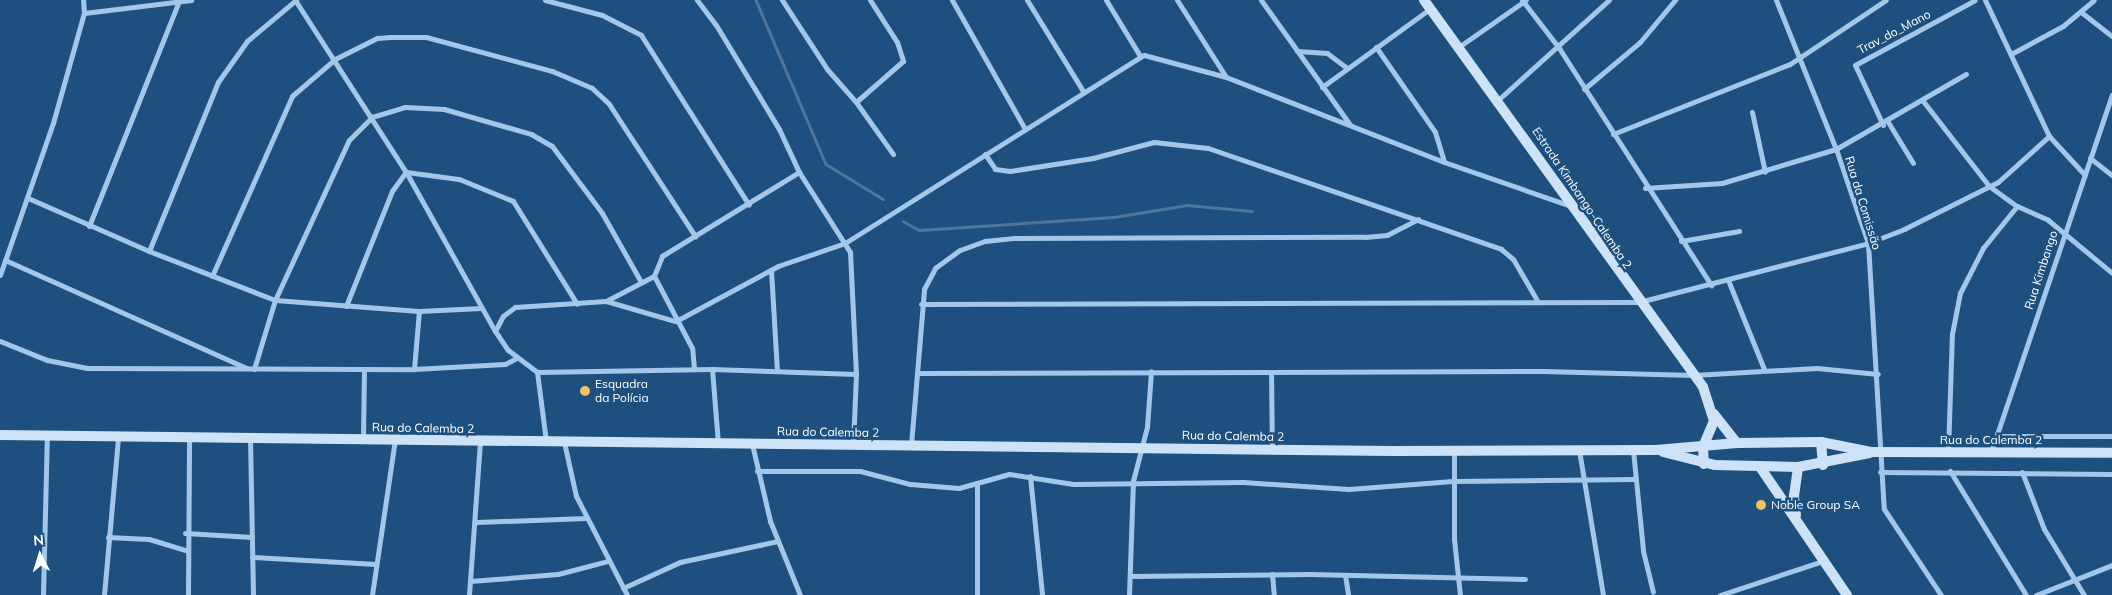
<!DOCTYPE html>
<html>
<head>
<meta charset="utf-8">
<style>
  body { margin:0 }
  #map { position:relative; width:2112px; height:595px; overflow:hidden; background:#1e507f; font-family:Mulish,sans-serif }
  div>[style] { position:absolute }
  .stream>* { height:2.5px; margin:-1.25px; padding:0 1.25px; transform-origin:1.25px; border-radius:1.25px; background:#507598 }
  .minor>* { height:5px; margin:-2.5px; padding:0 2.5px; transform-origin:2.5px; border-radius:2.5px; background:#a2c7e8 }
  .secondary>* { height:10px; margin:-5px; padding:0 5px; transform-origin:5px; border-radius:5px; background:#cde2f6 }
  .dots>* { width:14px; height:14px; translate:-50% -50%; box-sizing:border-box; border:2px solid #1e507f; border-radius:50% }
  span { translate:-50% -50%; white-space:nowrap; text-align:center; line-height:1.15; -webkit-text-stroke:5px #1e507f; paint-order:stroke }
  .street-label { font-size:12px; color:#fff }
  .poi-label { font-size:12px; color:#fff }
  .left { translate:0 -50%; text-align:left }
  .north { position:absolute; left:15px; top:530px; width:50px; height:50px; -webkit-text-stroke:4px #1e507f; paint-order:stroke; rotate:355deg; font-size:14px; font-weight:700; line-height:20px; text-align:center; color:#fff }
  .north::after { content:''; display:block; margin:auto; width:18px; height:22px; background:#fff; clip-path:polygon(50% 0,100% 100%,50% 72%,0 100%) }
</style>
</head>
<body>
<div id="map">
  <div class="stream">
    <div style="left:756px;top:0;width:178px;rotate:66.9deg"></div>
    <div style="left:826px;top:164px;width:67px;rotate:31.6deg"></div>
    <div style="left:903px;top:221px;width:18px;rotate:29deg"></div>
    <div style="left:919px;top:230px;width:195px;rotate:-3.8deg"></div>
    <div style="left:1114px;top:217px;width:74px;rotate:-9.3deg"></div>
    <div style="left:1187px;top:205px;width:65px;rotate:5.3deg"></div>
  </div>
  <div class="minor">
    <div style="left:295px;top:0;width:205px;rotate:57.2deg"></div>
    <div style="left:406px;top:172px;width:182px;rotate:60.8deg"></div>
    <div style="left:495px;top:331px;width:23px;rotate:56deg"></div>
    <div style="left:508px;top:350px;width:36px;rotate:37deg"></div>
    <div style="left:537px;top:372px;width:70px;rotate:82.6deg"></div>
    <div style="left:545px;top:0;width:59px;rotate:14.7deg"></div>
    <div style="left:602px;top:15px;width:44px;rotate:27.1deg"></div>
    <div style="left:641px;top:35px;width:201px;rotate:57.6deg"></div>
    <div style="left:697px;top:0;width:31px;rotate:53deg"></div>
    <div style="left:716px;top:25px;width:122px;rotate:58.8deg"></div>
    <div style="left:779px;top:129px;width:47px;rotate:65.1deg"></div>
    <div style="left:799px;top:172px;width:95px;rotate:57.5deg"></div>
    <div style="left:850px;top:252px;width:122px;rotate:87.2deg"></div>
    <div style="left:856px;top:374px;width:71px;rotate:92.4deg"></div>
    <div style="left:782px;top:0;width:82px;rotate:56.9deg"></div>
    <div style="left:827px;top:69px;width:44px;rotate:48.7deg"></div>
    <div style="left:870px;top:0;width:50px;rotate:57.3deg"></div>
    <div style="left:897px;top:42px;width:20px;rotate:72deg"></div>
    <div style="left:903px;top:61px;width:62px;rotate:138.9deg"></div>
    <div style="left:856px;top:102px;width:64px;rotate:54.6deg"></div>
    <div style="left:952px;top:0;width:148px;rotate:60.5deg"></div>
    <div style="left:1027px;top:0;width:107px;rotate:58.4deg"></div>
    <div style="left:1106px;top:0;width:66px;rotate:58.7deg"></div>
    <div style="left:1177px;top:0;width:91px;rotate:57.5deg"></div>
    <div style="left:1261px;top:0;width:153px;rotate:54.5deg"></div>
    <div style="left:1522px;top:0;width:61px;rotate:52.4deg"></div>
    <div style="left:1559px;top:48px;width:282px;rotate:57.3deg"></div>
    <div style="left:1776px;top:0;width:161px;rotate:68.1deg"></div>
    <div style="left:1836px;top:149px;width:99px;rotate:71.2deg"></div>
    <div style="left:1868px;top:243px;width:266px;rotate:86.6deg"></div>
    <div style="left:1884px;top:509px;width:103px;rotate:56.5deg"></div>
    <div style="left:1985px;top:0;width:150px;rotate:64.8deg"></div>
    <div style="left:2049px;top:136px;width:53px;rotate:47.3deg"></div>
    <div style="left:2081px;top:12px;width:39px;rotate:38deg"></div>
    <div style="left:84px;top:13px;width:108px;rotate:-6.9deg"></div>
    <div style="left:1460px;top:46px;width:80px;rotate:-34.9deg"></div>
    <div style="left:1376px;top:47px;width:103px;rotate:55.2deg"></div>
    <div style="left:1435px;top:132px;width:31px;rotate:73deg"></div>
    <div style="left:1297px;top:51px;width:30px;rotate:4deg"></div>
    <div style="left:1327px;top:53px;width:25px;rotate:37deg"></div>
    <div style="left:2011px;top:54px;width:59px;rotate:-28.3deg"></div>
    <div style="left:2063px;top:26px;width:40px;rotate:-40deg"></div>
    <div style="left:1322px;top:87px;width:135px;rotate:-35.9deg"></div>
    <div style="left:1584px;top:89px;width:73px;rotate:-40deg"></div>
    <div style="left:1640px;top:42px;width:55px;rotate:-50.2deg"></div>
    <div style="left:1499px;top:99px;width:148px;rotate:-42deg"></div>
    <div style="left:1923px;top:101px;width:108px;rotate:52.2deg"></div>
    <div style="left:1989px;top:186px;width:34px;rotate:36deg"></div>
    <div style="left:2017px;top:206px;width:34px;rotate:24deg"></div>
    <div style="left:2048px;top:220px;width:83px;rotate:39.6deg"></div>
    <div style="left:1752px;top:112px;width:61px;rotate:77.8deg"></div>
    <div style="left:1888px;top:122px;width:48px;rotate:58.6deg"></div>
    <div style="left:1883px;top:125px;width:66px;rotate:-115deg"></div>
    <div style="left:1855px;top:65px;width:136px;rotate:-28.4deg"></div>
    <div style="left:1613px;top:134px;width:190px;rotate:-21.6deg"></div>
    <div style="left:1790px;top:64px;width:115px;rotate:-33.7deg"></div>
    <div style="left:985px;top:154px;width:18px;rotate:56deg"></div>
    <div style="left:995px;top:169px;width:15px;rotate:8deg"></div>
    <div style="left:1010px;top:171px;width:84px;rotate:-8.9deg"></div>
    <div style="left:1093px;top:158px;width:63px;rotate:-14.7deg"></div>
    <div style="left:1154px;top:142px;width:54px;rotate:6.3deg"></div>
    <div style="left:1208px;top:148px;width:310px;rotate:19deg"></div>
    <div style="left:1501px;top:249px;width:16px;rotate:40deg"></div>
    <div style="left:1513px;top:259px;width:50px;rotate:59.8deg"></div>
    <div style="left:2090px;top:158px;width:28px;rotate:38deg"></div>
    <div style="left:1645px;top:188px;width:77px;rotate:-3.7deg"></div>
    <div style="left:1722px;top:183px;width:119px;rotate:-16.6deg"></div>
    <div style="left:1836px;top:149px;width:150px;rotate:-30deg"></div>
    <div style="left:28px;top:198px;width:132px;rotate:23.7deg"></div>
    <div style="left:149px;top:251px;width:135px;rotate:21.3deg"></div>
    <div style="left:275px;top:300px;width:144px;rotate:4.4deg"></div>
    <div style="left:419px;top:311px;width:62px;rotate:-2.8deg"></div>
    <div style="left:89px;top:226px;width:240px;rotate:-68.2deg"></div>
    <div style="left:1681px;top:241px;width:59px;rotate:-9.8deg"></div>
    <div style="left:149px;top:251px;width:183px;rotate:-67.8deg"></div>
    <div style="left:218px;top:82px;width:50px;rotate:-54.7deg"></div>
    <div style="left:247px;top:41px;width:64px;rotate:-39.9deg"></div>
    <div style="left:5px;top:260px;width:265px;rotate:24.1deg"></div>
    <div style="left:771px;top:270px;width:101px;rotate:86.6deg"></div>
    <div style="left:0;top:275px;width:161px;rotate:-70.8deg"></div>
    <div style="left:53px;top:123px;width:114px;rotate:-74.3deg"></div>
    <div style="left:84px;top:13px;width:13px;rotate:-94deg"></div>
    <div style="left:212px;top:276px;width:197px;rotate:-66deg"></div>
    <div style="left:292px;top:96px;width:57px;rotate:-40.7deg"></div>
    <div style="left:335px;top:59px;width:47px;rotate:-26.6deg"></div>
    <div style="left:377px;top:38px;width:14px;rotate:-4deg"></div>
    <div style="left:391px;top:37px;width:35px"></div>
    <div style="left:426px;top:37px;width:131px;rotate:15.1deg"></div>
    <div style="left:552px;top:71px;width:43px;rotate:23deg"></div>
    <div style="left:592px;top:88px;width:23px;rotate:43deg"></div>
    <div style="left:609px;top:104px;width:158px;rotate:56.9deg"></div>
    <div style="left:1728px;top:280px;width:96px;rotate:68deg"></div>
    <div style="left:606px;top:301px;width:72px;rotate:16.2deg"></div>
    <div style="left:921px;top:304px;width:718px;rotate:-0.16deg"></div>
    <div style="left:1639px;top:302px;width:236px;rotate:-14.4deg"></div>
    <div style="left:1868px;top:243px;width:39px;rotate:-21deg"></div>
    <div style="left:1904px;top:229px;width:105px;rotate:-26.6deg"></div>
    <div style="left:1998px;top:182px;width:69px;rotate:-42deg"></div>
    <div style="left:346px;top:306px;width:124px;rotate:-68.2deg"></div>
    <div style="left:392px;top:191px;width:24px;rotate:-54deg"></div>
    <div style="left:406px;top:172px;width:53px;rotate:7.5deg"></div>
    <div style="left:459px;top:179px;width:58px;rotate:22.2deg"></div>
    <div style="left:513px;top:201px;width:121px;rotate:58.1deg"></div>
    <div style="left:676px;top:321px;width:116px;rotate:-28.3deg"></div>
    <div style="left:778px;top:266px;width:71px;rotate:-18.9deg"></div>
    <div style="left:845px;top:243px;width:353px;rotate:-32.2deg"></div>
    <div style="left:1144px;top:55px;width:85px;rotate:15deg"></div>
    <div style="left:1226px;top:77px;width:234px;rotate:21.3deg"></div>
    <div style="left:1444px;top:162px;width:134px;rotate:19.1deg"></div>
    <div style="left:495px;top:331px;width:17px;rotate:-62deg"></div>
    <div style="left:503px;top:316px;width:15px;rotate:-37deg"></div>
    <div style="left:515px;top:307px;width:91px;rotate:-3.8deg"></div>
    <div style="left:606px;top:301px;width:54px;rotate:-27.5deg"></div>
    <div style="left:0;top:341px;width:51px;rotate:22deg"></div>
    <div style="left:47px;top:360px;width:41px;rotate:11.3deg"></div>
    <div style="left:87px;top:368px;width:327px;rotate:0.2deg"></div>
    <div style="left:414px;top:369px;width:91px;rotate:-3.1deg"></div>
    <div style="left:505px;top:364px;width:13px;rotate:-27deg"></div>
    <div style="left:254px;top:369px;width:72px;rotate:-73.1deg"></div>
    <div style="left:275px;top:300px;width:176px;rotate:-65.2deg"></div>
    <div style="left:349px;top:140px;width:33px;rotate:-45deg"></div>
    <div style="left:372px;top:117px;width:34px;rotate:-17deg"></div>
    <div style="left:405px;top:107px;width:39px;rotate:3deg"></div>
    <div style="left:444px;top:109px;width:91px;rotate:16deg"></div>
    <div style="left:531px;top:134px;width:24px;rotate:30deg"></div>
    <div style="left:552px;top:146px;width:84px;rotate:53.3deg"></div>
    <div style="left:602px;top:213px;width:79px;rotate:60.5deg"></div>
    <div style="left:414px;top:369px;width:58px;rotate:-85.1deg"></div>
    <div style="left:694px;top:369px;width:21px;rotate:-95deg"></div>
    <div style="left:692px;top:348px;width:81px;rotate:-117.8deg"></div>
    <div style="left:654px;top:276px;width:22px;rotate:-68deg"></div>
    <div style="left:662px;top:256px;width:161px;rotate:-31.5deg"></div>
    <div style="left:712px;top:369px;width:74px;rotate:85.4deg"></div>
    <div style="left:537px;top:372px;width:175px;rotate:-1deg"></div>
    <div style="left:712px;top:369px;width:144px;rotate:2deg"></div>
    <div style="left:1271px;top:372px;width:77px;rotate:89.3deg"></div>
    <div style="left:917px;top:373px;width:626px;rotate:-0.18deg"></div>
    <div style="left:1543px;top:371px;width:151px;rotate:1.5deg"></div>
    <div style="left:1694px;top:375px;width:123px;rotate:-3.3deg"></div>
    <div style="left:1817px;top:368px;width:61px;rotate:5.6deg"></div>
    <div style="left:1997px;top:436px;width:115px"></div>
    <div style="left:250px;top:438px;width:157px;rotate:88.9deg"></div>
    <div style="left:363px;top:439px;width:70px;rotate:-89.2deg"></div>
    <div style="left:564px;top:442px;width:55px;rotate:77.5deg"></div>
    <div style="left:576px;top:496px;width:111px;rotate:62.7deg"></div>
    <div style="left:752px;top:444px;width:79px;rotate:76.8deg"></div>
    <div style="left:770px;top:521px;width:80px;rotate:67.9deg"></div>
    <div style="left:911px;top:445px;width:157px;rotate:-85.2deg"></div>
    <div style="left:924px;top:289px;width:24px;rotate:-62deg"></div>
    <div style="left:935px;top:268px;width:31px;rotate:-36deg"></div>
    <div style="left:960px;top:250px;width:27px;rotate:-20deg"></div>
    <div style="left:985px;top:241px;width:30px;rotate:-6deg"></div>
    <div style="left:1015px;top:238px;width:350px;rotate:-0.2deg"></div>
    <div style="left:1365px;top:237px;width:22px;rotate:-5deg"></div>
    <div style="left:1387px;top:235px;width:35px;rotate:-27deg"></div>
    <div style="left:1579px;top:450px;width:147px;rotate:80.6deg"></div>
    <div style="left:1633px;top:450px;width:101px;rotate:84.3deg"></div>
    <div style="left:1643px;top:551px;width:42px;rotate:76.3deg"></div>
    <div style="left:1454px;top:451px;width:88px;rotate:90deg"></div>
    <div style="left:1454px;top:539px;width:56px;rotate:83.9deg"></div>
    <div style="left:1948px;top:452px;width:118px;rotate:-88.1deg"></div>
    <div style="left:1952px;top:334px;width:42px;rotate:-79deg"></div>
    <div style="left:1960px;top:293px;width:51px;rotate:-62.9deg"></div>
    <div style="left:1983px;top:248px;width:54px;rotate:-51deg"></div>
    <div style="left:1991px;top:452px;width:377px;rotate:-71.3deg"></div>
    <div style="left:757px;top:471px;width:103px"></div>
    <div style="left:860px;top:471px;width:52px;rotate:14.6deg"></div>
    <div style="left:910px;top:484px;width:49px;rotate:4.7deg"></div>
    <div style="left:959px;top:488px;width:52px;rotate:-15.6deg"></div>
    <div style="left:1009px;top:474px;width:65px;rotate:8.9deg"></div>
    <div style="left:1073px;top:484px;width:170px;rotate:-0.7deg"></div>
    <div style="left:1243px;top:482px;width:106px;rotate:3.8deg"></div>
    <div style="left:1349px;top:489px;width:104px;rotate:-4.4deg"></div>
    <div style="left:1453px;top:481px;width:181px;rotate:-0.6deg"></div>
    <div style="left:1950px;top:471px;width:145px;rotate:58.5deg"></div>
    <div style="left:1880px;top:472px;width:232px;rotate:0.5deg"></div>
    <div style="left:2022px;top:472px;width:61px;rotate:68.9deg"></div>
    <div style="left:2044px;top:529px;width:77px;rotate:58.8deg"></div>
    <div style="left:1030px;top:476px;width:120px;rotate:84.2deg"></div>
    <div style="left:477px;top:522px;width:109px;rotate:-2.1deg"></div>
    <div style="left:185px;top:533px;width:67px;rotate:3.4deg"></div>
    <div style="left:108px;top:537px;width:41px;rotate:2.8deg"></div>
    <div style="left:149px;top:539px;width:39px;rotate:17deg"></div>
    <div style="left:252px;top:557px;width:124px;rotate:3.2deg"></div>
    <div style="left:1272px;top:574px;width:21px;rotate:85deg"></div>
    <div style="left:1345px;top:575px;width:20px;rotate:81deg"></div>
    <div style="left:1130px;top:576px;width:180px;rotate:-0.6deg"></div>
    <div style="left:1310px;top:574px;width:215px;rotate:1.3deg"></div>
    <div style="left:470px;top:581px;width:88px;rotate:-4.5deg"></div>
    <div style="left:558px;top:574px;width:52px;rotate:-14.6deg"></div>
    <div style="left:623px;top:588px;width:63px;rotate:-24.5deg"></div>
    <div style="left:680px;top:562px;width:100px;rotate:-12.1deg"></div>
    <div style="left:43px;top:595px;width:159px;rotate:-88.6deg"></div>
    <div style="left:104px;top:595px;width:159px;rotate:-84.9deg"></div>
    <div style="left:188px;top:595px;width:158px;rotate:-89.6deg"></div>
    <div style="left:372px;top:595px;width:157px;rotate:-81.6deg"></div>
    <div style="left:469px;top:595px;width:154px;rotate:-85.9deg"></div>
    <div style="left:977px;top:595px;width:112px;rotate:-90deg"></div>
    <div style="left:1129px;top:595px;width:114px;rotate:-88deg"></div>
    <div style="left:1133px;top:481px;width:56px;rotate:-75.5deg"></div>
    <div style="left:1147px;top:427px;width:56px;rotate:-85.9deg"></div>
    <div style="left:1720px;top:595px;width:108px;rotate:-18.3deg"></div>
    <div style="left:2036px;top:595px;width:82px;rotate:-21.5deg"></div>
  </div>
  <div class="secondary">
    <div style="left:1424px;top:0;width:477px;rotate:54.2deg"></div>
    <div style="left:1703px;top:387px;width:36px;rotate:72deg"></div>
    <div style="left:1714px;top:421px;width:28px;rotate:113deg"></div>
    <div style="left:1703px;top:447px;width:17px;rotate:87deg"></div>
    <div style="left:1714px;top:414px;width:37px;rotate:52deg"></div>
    <div style="left:0;top:435px;width:1394px;rotate:0.66deg"></div>
    <div style="left:1394px;top:451px;width:262px;rotate:-0.2deg"></div>
    <div style="left:1656px;top:450px;width:81px;rotate:-4.9deg"></div>
    <div style="left:1737px;top:443px;width:84px;rotate:-0.7deg"></div>
    <div style="left:1821px;top:442px;width:51px;rotate:11.3deg"></div>
    <div style="left:1871px;top:452px;width:241px;rotate:0.2deg"></div>
    <div style="left:1821px;top:442px;width:23px;rotate:85deg"></div>
    <div style="left:1663px;top:452px;width:54px;rotate:14deg"></div>
    <div style="left:1715px;top:465px;width:83px;rotate:1.4deg"></div>
    <div style="left:1798px;top:467px;width:73px;rotate:-11deg"></div>
    <div style="left:1760px;top:467px;width:155px;rotate:55.8deg"></div>
    <div style="left:1796px;top:515px;width:19px;rotate:-96deg"></div>
    <div style="left:1794px;top:496px;width:29px;rotate:-82deg"></div>
  </div>
  <div class="dots">
    <div style="left:585px;top:391px;background:#f7c061"></div>
    <div style="left:1761px;top:505px;background:#f7c061"></div>
  </div>
  <div class="street-label">
    <span style="left:1894px;top:32px;rotate:-28deg">Trav_do_Mano</span>
    <span style="left:1582px;top:198px;rotate:56deg">Estrada Kimbango-Calemba 2</span>
    <span style="left:1863px;top:203px;rotate:73deg">Rua da Comissão</span>
    <span style="left:2041px;top:270px;rotate:-72deg">Rua Kimbango</span>
    <span style="left:423px;top:428px;rotate:1deg">Rua do Calemba 2</span>
    <span style="left:828px;top:432px;rotate:1deg">Rua do Calemba 2</span>
    <span style="left:1233px;top:436px;rotate:1deg">Rua do Calemba 2</span>
    <span style="left:1991px;top:440px">Rua do Calemba 2</span>
  </div>
  <div class="poi-label">
    <span class="left" style="left:595px;top:391px">Esquadra<br>da Polícia</span>
    <span class="left" style="left:1771px;top:505px">Noble Group SA</span>
  </div>
  <div class="north">N</div>
</div>
</body>
</html>
